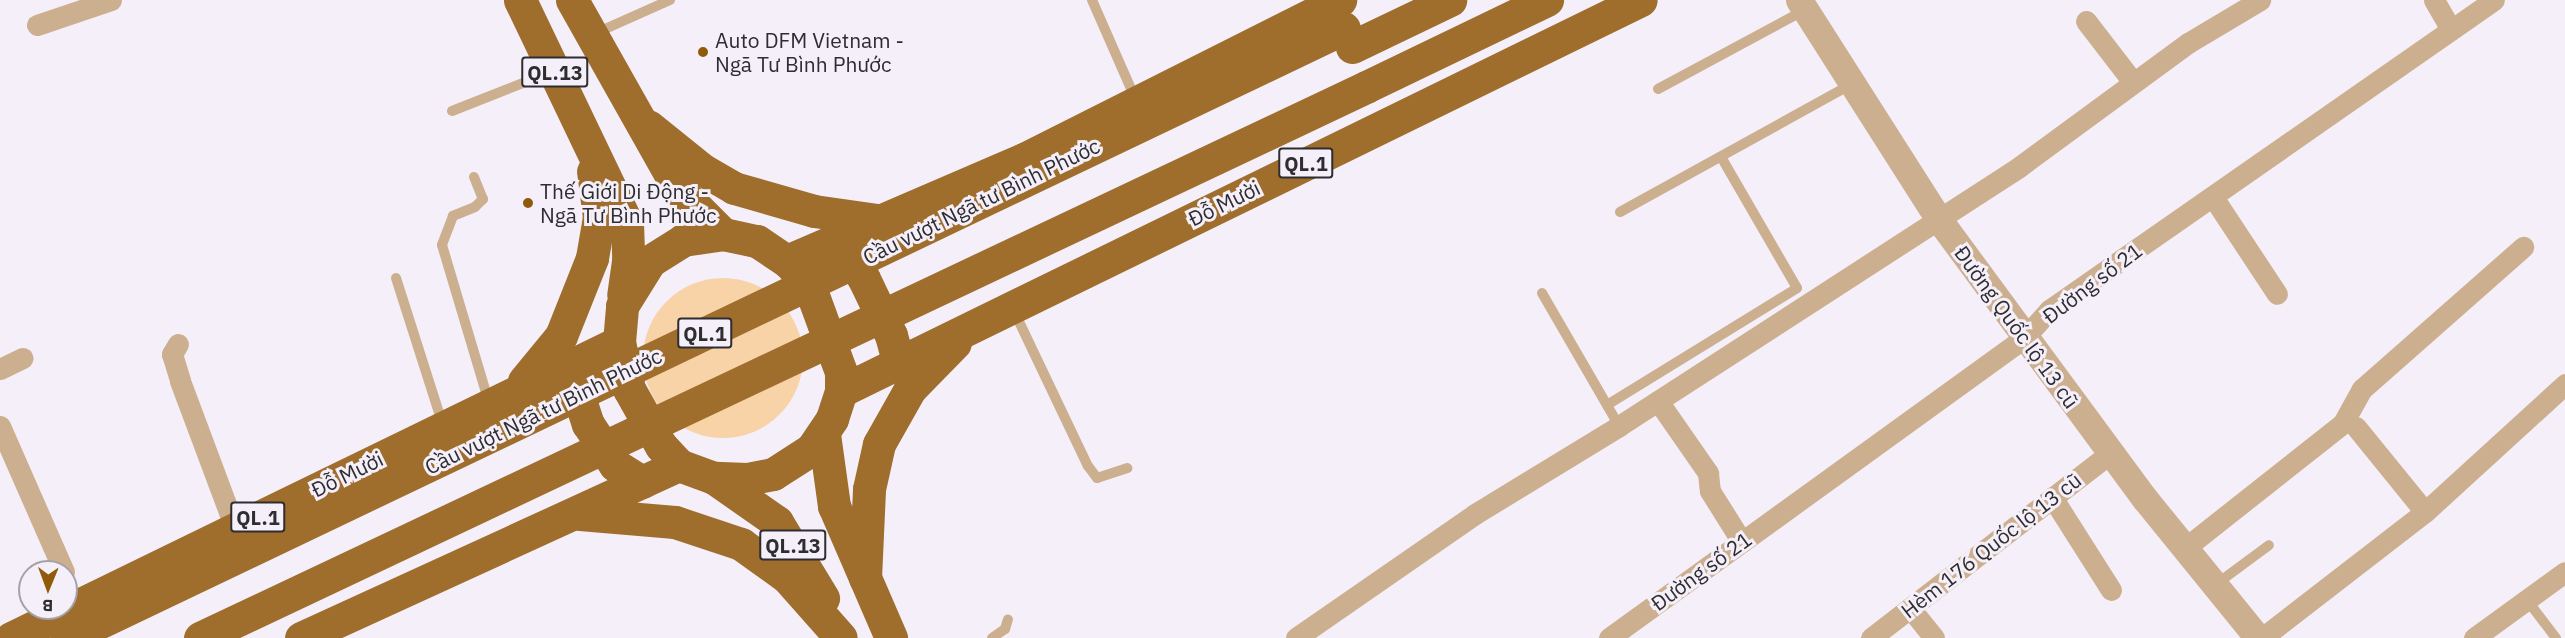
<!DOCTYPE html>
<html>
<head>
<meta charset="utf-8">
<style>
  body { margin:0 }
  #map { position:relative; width:2565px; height:638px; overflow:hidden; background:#f4eff9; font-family:"IBM Plex Sans",sans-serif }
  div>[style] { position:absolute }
  .green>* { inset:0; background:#f9d3a8 }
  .round { border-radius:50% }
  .service>* { height:10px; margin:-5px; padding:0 5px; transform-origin:5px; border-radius:5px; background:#ccaf8f }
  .minor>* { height:21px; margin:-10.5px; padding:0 10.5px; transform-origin:10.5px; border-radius:10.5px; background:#ccaf8f }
  .tertiary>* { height:27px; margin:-13.5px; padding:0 13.5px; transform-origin:13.5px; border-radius:13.5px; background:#ccaf8f }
  .trunk>* { height:33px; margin:-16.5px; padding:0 16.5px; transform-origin:16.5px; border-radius:16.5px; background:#9f6d2c }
  .trunk-bridge>* { height:33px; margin:-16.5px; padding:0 16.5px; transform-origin:16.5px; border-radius:16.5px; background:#9f6d2c }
  .dots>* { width:16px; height:16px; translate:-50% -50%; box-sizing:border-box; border:3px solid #f4eff9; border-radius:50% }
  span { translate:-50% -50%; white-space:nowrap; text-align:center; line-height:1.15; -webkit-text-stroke:6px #f4eff9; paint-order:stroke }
  .shield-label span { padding:2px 4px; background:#f4eff9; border:2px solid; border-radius:4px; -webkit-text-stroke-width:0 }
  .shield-label { font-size:20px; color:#2e2d30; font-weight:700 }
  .poi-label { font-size:21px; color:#2e2d30 }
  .left { translate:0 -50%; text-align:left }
  .street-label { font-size:21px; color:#2e2d30 }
  .north { position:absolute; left:18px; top:560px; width:60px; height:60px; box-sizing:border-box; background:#f4eff9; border:2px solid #a5a1a9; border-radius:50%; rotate:181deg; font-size:16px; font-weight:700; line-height:24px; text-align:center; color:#2e2d30 }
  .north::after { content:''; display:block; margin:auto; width:21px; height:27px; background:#8f5b0b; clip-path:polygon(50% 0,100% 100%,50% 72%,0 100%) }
</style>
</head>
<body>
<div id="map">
  <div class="green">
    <div class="round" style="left:643px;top:278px;width:160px;height:160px"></div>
  </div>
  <div class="service">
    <div style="left:1092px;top:0;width:109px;rotate:66.3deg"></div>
    <div style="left:596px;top:33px;width:81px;rotate:-24deg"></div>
    <div style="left:1658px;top:89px;width:167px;rotate:-28.3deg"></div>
    <div style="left:452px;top:111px;width:106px;rotate:-21.5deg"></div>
    <div style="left:474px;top:177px;width:24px;rotate:68deg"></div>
    <div style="left:483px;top:199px;width:11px;rotate:135deg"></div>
    <div style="left:475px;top:207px;width:24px;rotate:158deg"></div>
    <div style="left:453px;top:216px;width:31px;rotate:111deg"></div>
    <div style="left:442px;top:245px;width:165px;rotate:73.4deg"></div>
    <div style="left:1620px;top:212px;width:265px;rotate:-28.9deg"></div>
    <div style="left:396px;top:278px;width:154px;rotate:72.3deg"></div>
    <div style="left:1542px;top:293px;width:154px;rotate:59.9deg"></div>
    <div style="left:1013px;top:309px;width:174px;rotate:64.5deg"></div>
    <div style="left:1088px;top:466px;width:15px;rotate:53deg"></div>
    <div style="left:1097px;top:478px;width:32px;rotate:-18deg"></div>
    <div style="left:1607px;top:405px;width:223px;rotate:-31.6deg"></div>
    <div style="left:1797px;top:288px;width:151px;rotate:-120.1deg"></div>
    <div style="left:2215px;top:585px;width:67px;rotate:-36.5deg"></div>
    <div style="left:2527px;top:600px;width:48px;rotate:52.7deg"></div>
    <div style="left:992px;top:638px;width:16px;rotate:-35deg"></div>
    <div style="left:1005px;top:629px;width:10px;rotate:-73deg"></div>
  </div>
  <div class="minor">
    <div style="left:2434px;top:0;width:34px;rotate:60deg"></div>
    <div style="left:2086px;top:21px;width:77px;rotate:52.4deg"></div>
    <div style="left:37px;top:25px;width:78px;rotate:-18.7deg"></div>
    <div style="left:2213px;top:197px;width:116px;rotate:56.6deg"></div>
    <div style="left:178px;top:344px;width:12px;rotate:121deg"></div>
    <div style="left:172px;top:354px;width:28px;rotate:73deg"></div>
    <div style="left:180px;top:381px;width:157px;rotate:69.5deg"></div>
    <div style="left:0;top:369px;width:25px;rotate:-26deg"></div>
    <div style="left:1658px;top:401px;width:88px;rotate:55.2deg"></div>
    <div style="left:1708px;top:473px;width:18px;rotate:84deg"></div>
    <div style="left:1710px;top:491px;width:60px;rotate:57.9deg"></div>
    <div style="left:0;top:426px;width:159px;rotate:66.3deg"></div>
    <div style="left:2356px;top:427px;width:109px;rotate:50.9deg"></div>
    <div style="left:2052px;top:497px;width:110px;rotate:57.6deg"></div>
    <div style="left:2185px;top:548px;width:201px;rotate:-38.3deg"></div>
    <div style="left:2343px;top:423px;width:39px;rotate:-61deg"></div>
    <div style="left:2362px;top:389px;width:215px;rotate:-41.4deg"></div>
    <div style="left:1910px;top:608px;width:38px;rotate:51deg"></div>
    <div style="left:1296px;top:638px;width:218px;rotate:-34.7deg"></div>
    <div style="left:1475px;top:514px;width:169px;rotate:-31.4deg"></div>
    <div style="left:1619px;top:426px;width:477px;rotate:-32.9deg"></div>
    <div style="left:2019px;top:167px;width:210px;rotate:-36.3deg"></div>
    <div style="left:2188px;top:43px;width:84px;rotate:-30.8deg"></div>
    <div style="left:1609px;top:638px;width:512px;rotate:-35.86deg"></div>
    <div style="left:2024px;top:338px;width:38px;rotate:-48deg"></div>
    <div style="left:2049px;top:310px;width:542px;rotate:-34.86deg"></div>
    <div style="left:1871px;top:638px;width:302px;rotate:-37.7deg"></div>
    <div style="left:2262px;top:638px;width:206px;rotate:-37.7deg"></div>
    <div style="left:2425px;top:512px;width:190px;rotate:-42.4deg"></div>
    <div style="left:2474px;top:638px;width:112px;rotate:-36deg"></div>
  </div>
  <div class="tertiary">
    <div style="left:1799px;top:0;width:257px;rotate:57.5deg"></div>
    <div style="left:1937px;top:217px;width:350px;rotate:53.6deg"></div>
    <div style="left:2145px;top:499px;width:179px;rotate:50.9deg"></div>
  </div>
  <div class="trunk">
    <div style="left:520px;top:0;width:247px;rotate:64.4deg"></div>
    <div style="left:627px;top:223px;width:38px;rotate:88deg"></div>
    <div style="left:628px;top:261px;width:34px;rotate:98deg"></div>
    <div style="left:572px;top:0;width:218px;rotate:60.6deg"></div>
    <div style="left:679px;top:190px;width:62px;rotate:45deg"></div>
    <div style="left:1352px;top:47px;width:109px;rotate:-25.6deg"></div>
    <div style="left:1366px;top:87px;width:201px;rotate:-25.7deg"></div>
    <div style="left:648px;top:126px;width:70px;rotate:38.7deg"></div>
    <div style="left:703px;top:170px;width:36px;rotate:30deg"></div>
    <div style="left:734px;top:188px;width:83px;rotate:16deg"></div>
    <div style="left:814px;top:211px;width:71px;rotate:8.1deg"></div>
    <div style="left:723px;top:234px;width:35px;rotate:12deg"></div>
    <div style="left:757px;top:241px;width:36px;rotate:34deg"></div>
    <div style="left:787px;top:261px;width:30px;rotate:45deg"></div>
    <div style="left:808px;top:282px;width:96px;rotate:69.9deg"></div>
    <div style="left:841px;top:372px;width:19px;rotate:90deg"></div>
    <div style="left:841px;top:391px;width:29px;rotate:108deg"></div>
    <div style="left:832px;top:419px;width:36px;rotate:124deg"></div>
    <div style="left:812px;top:449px;width:46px;rotate:147.3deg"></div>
    <div style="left:773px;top:474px;width:26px;rotate:169deg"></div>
    <div style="left:747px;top:479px;width:33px;rotate:-178deg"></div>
    <div style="left:714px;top:478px;width:37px;rotate:-160deg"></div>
    <div style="left:679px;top:465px;width:26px;rotate:-133deg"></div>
    <div style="left:661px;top:446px;width:65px;rotate:-119.3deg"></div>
    <div style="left:629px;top:389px;width:48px;rotate:-102deg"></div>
    <div style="left:619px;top:342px;width:36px;rotate:-85deg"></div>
    <div style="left:622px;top:306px;width:53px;rotate:-58.1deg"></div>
    <div style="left:650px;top:261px;width:39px;rotate:-32deg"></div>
    <div style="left:683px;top:240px;width:40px;rotate:-8.5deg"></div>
    <div style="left:829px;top:248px;width:28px;rotate:30deg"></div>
    <div style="left:853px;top:262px;width:20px;rotate:57deg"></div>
    <div style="left:864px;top:279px;width:62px;rotate:64.3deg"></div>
    <div style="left:891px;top:335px;width:27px;rotate:75deg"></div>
    <div style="left:787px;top:261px;width:258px;rotate:-23.3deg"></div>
    <div style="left:1024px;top:159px;width:354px;rotate:-26.7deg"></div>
    <div style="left:579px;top:365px;width:41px;rotate:85.8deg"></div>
    <div style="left:582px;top:406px;width:19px;rotate:72deg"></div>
    <div style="left:588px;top:424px;width:49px;rotate:56.6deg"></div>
    <div style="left:615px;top:465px;width:32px;rotate:32deg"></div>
    <div style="left:524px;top:381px;width:58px;rotate:-50.6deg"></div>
    <div style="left:561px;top:336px;width:84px;rotate:-68.3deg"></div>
    <div style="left:592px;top:258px;width:42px;rotate:-80.3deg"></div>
    <div style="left:599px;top:217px;width:46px;rotate:-97.4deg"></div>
    <div style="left:841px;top:391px;width:890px;rotate:-26.05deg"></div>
    <div style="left:824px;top:434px;width:73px;rotate:82.1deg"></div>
    <div style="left:834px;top:506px;width:144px;rotate:66.6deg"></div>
    <div style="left:714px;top:478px;width:77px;rotate:34.9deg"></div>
    <div style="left:777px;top:522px;width:89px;rotate:58.8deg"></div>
    <div style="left:580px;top:514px;width:95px;rotate:4.8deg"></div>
    <div style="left:675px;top:522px;width:70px;rotate:18.4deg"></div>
    <div style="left:741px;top:544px;width:57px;rotate:35.7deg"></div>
    <div style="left:787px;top:577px;width:81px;rotate:48.5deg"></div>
    <div style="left:865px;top:578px;width:89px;rotate:-87.4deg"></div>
    <div style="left:869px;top:489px;width:46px;rotate:-77.5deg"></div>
    <div style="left:879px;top:444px;width:63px;rotate:-60.6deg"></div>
    <div style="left:910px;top:389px;width:64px;rotate:-45.6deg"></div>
    <div style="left:11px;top:638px;width:676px;rotate:-25.96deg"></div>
    <div style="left:301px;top:638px;width:416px;rotate:-24.6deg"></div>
  </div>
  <div class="trunk-bridge">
    <div style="left:67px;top:638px;width:1415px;rotate:-25.53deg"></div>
    <div style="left:200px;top:638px;width:1290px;rotate:-25.29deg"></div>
  </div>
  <div class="dots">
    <div style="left:703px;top:52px;background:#8f5b0b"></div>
    <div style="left:528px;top:203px;background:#8f5b0b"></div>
  </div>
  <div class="shield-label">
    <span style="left:555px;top:72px">QL.13</span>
    <span style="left:1306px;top:163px">QL.1</span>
    <span style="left:705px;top:333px">QL.1</span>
    <span style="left:258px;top:517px">QL.1</span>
    <span style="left:793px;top:545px">QL.13</span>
  </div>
  <div class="poi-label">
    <span class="left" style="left:715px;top:52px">Auto DFM Vietnam -<br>Ngã Tư Bình Phước</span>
    <span class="left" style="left:540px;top:203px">Thế Giới Di Động -<br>Ngã Tư Bình Phước</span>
  </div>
  <div class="street-label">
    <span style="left:981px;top:201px;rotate:-26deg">Cầu vượt Ngã tư Bình Phước</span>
    <span style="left:1224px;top:203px;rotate:-26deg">Đỗ Mười</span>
    <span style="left:2092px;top:283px;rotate:-37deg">Đường số 21</span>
    <span style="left:2017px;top:327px;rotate:54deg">Đường Quốc lộ 13 cũ</span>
    <span style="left:543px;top:411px;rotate:-26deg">Cầu vượt Ngã tư Bình Phước</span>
    <span style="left:347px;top:474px;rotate:-26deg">Đỗ Mười</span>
    <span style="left:1991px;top:545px;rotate:-38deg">Hèm 176 Quốc lộ 13 cũ</span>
    <span style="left:1701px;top:571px;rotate:-36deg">Đường số 21</span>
  </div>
  <div class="north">B</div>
</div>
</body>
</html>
